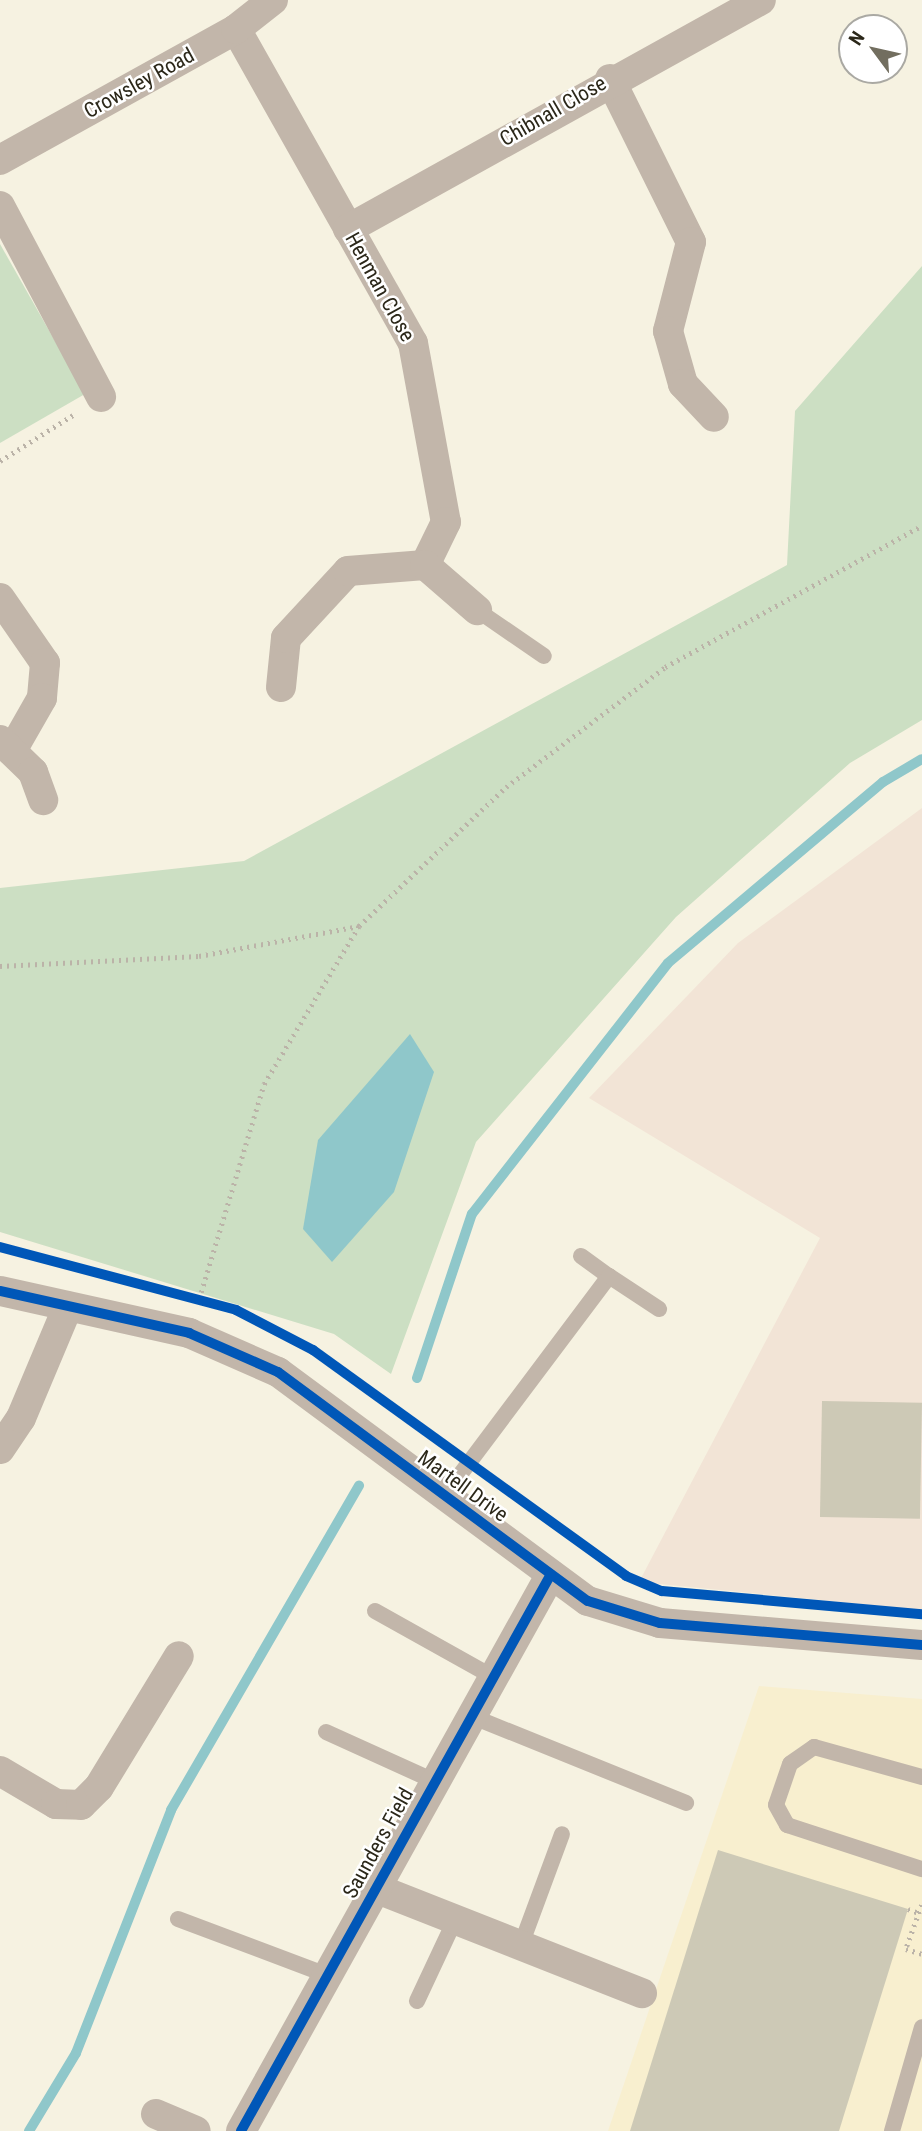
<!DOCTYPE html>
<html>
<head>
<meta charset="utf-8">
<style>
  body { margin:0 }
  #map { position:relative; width:922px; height:2131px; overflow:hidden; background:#f6f2e1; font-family:"Roboto Condensed",sans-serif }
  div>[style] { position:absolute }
  .built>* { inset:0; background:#f8efcf }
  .education>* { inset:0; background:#f2e4d6 }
  .green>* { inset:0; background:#ccdfc3 }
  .water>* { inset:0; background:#8fc7ca }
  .stream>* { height:10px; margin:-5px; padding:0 5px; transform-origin:5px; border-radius:5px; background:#8fc7ca }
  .building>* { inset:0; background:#cdc9b6; transform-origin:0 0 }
  .path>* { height:4.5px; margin-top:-2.25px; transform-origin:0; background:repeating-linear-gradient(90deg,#bbb3a8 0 2px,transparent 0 7px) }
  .service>* { height:16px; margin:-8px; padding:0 8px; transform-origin:8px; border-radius:8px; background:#c2b6aa }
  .minor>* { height:30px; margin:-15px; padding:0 15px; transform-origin:15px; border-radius:15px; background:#c2b6aa }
  .cycleway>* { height:10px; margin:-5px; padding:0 5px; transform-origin:5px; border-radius:5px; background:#0057b8 }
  span { translate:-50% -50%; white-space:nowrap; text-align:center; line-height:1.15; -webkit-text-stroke:5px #fff; paint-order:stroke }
  .street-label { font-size:21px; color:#2b2719 }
  .north { position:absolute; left:838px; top:14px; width:70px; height:70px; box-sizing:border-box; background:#fff; border:2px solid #aaa9a3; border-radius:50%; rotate:303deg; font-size:19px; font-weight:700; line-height:28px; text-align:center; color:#2b2719 }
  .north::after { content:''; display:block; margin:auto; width:24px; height:32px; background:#726e5f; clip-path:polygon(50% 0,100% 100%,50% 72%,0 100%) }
</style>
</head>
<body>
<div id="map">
  <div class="built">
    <div style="clip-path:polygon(759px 1686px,922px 1699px,922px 2131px,608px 2131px)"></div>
  </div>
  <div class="education">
    <div style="clip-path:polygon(922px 808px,922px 1610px,639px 1582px,820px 1238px,589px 1098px,738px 943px)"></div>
  </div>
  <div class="green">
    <div style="clip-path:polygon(0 244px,85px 394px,0 443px)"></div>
    <div style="clip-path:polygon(922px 266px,922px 720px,850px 763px,676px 917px,476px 1142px,391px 1374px,334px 1334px,0 1232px,0 888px,244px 861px,787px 565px,795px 411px)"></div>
  </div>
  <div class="water">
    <div style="clip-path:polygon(410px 1034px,434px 1072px,394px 1192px,332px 1262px,303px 1229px,318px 1140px)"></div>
  </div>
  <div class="stream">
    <div style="left:417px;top:1378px;width:173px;rotate:-71.5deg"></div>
    <div style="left:472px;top:1214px;width:318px;rotate:-52deg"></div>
    <div style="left:668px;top:963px;width:281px;rotate:-40.1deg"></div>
    <div style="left:883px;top:782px;width:45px;rotate:-30.5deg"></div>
    <div style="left:29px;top:2131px;width:91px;rotate:-58.9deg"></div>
    <div style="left:76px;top:2053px;width:261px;rotate:-68.6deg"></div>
    <div style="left:171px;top:1810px;width:375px;rotate:-59.9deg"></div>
  </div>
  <div class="building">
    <div style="left:822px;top:1401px;width:100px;height:116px;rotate:1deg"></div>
    <div style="clip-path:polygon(718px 1850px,908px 1909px,839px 2131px,630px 2131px)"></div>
  </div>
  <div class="path">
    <div style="left:0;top:461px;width:86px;rotate:-32.2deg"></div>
    <div style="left:0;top:966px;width:199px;rotate:-2.9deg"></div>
    <div style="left:199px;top:956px;width:163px;rotate:-10.6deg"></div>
    <div style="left:199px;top:1299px;width:225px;rotate:-73.2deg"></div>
    <div style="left:264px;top:1084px;width:184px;rotate:-59deg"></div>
    <div style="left:359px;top:926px;width:202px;rotate:-43.4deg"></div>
    <div style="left:506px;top:787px;width:199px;rotate:-37deg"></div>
    <div style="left:665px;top:667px;width:293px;rotate:-28.8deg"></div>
    <div style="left:922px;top:1905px;width:47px;rotate:110deg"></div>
    <div style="left:906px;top:1949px;width:17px;rotate:17deg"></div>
    <div style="left:908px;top:1909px;width:12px;rotate:20deg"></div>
  </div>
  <div class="service">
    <div style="left:477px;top:610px;width:81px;rotate:34.5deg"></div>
    <div style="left:581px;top:1256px;width:34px;rotate:36deg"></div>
    <div style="left:444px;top:1496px;width:275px;rotate:-53.1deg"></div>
    <div style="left:609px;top:1276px;width:60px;rotate:33.4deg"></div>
    <div style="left:375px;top:1611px;width:135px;rotate:29.2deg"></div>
    <div style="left:471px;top:1716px;width:232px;rotate:22deg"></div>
    <div style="left:326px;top:1732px;width:119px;rotate:24.4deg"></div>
    <div style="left:922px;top:1777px;width:112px;rotate:-164.5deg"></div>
    <div style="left:814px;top:1747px;width:29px;rotate:145deg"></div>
    <div style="left:790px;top:1764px;width:43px;rotate:108.9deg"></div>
    <div style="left:776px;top:1805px;width:23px;rotate:61deg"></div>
    <div style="left:787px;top:1825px;width:142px;rotate:18.1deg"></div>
    <div style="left:178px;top:1919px;width:159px;rotate:20.6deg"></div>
    <div style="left:521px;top:1945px;width:118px;rotate:-69.7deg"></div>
    <div style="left:417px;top:2001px;width:89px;rotate:-64.9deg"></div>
    <div style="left:892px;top:2131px;width:108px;rotate:-73.9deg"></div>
  </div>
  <div class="minor">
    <div style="left:236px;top:29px;width:360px;rotate:60.6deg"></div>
    <div style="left:413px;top:343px;width:182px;rotate:79.6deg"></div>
    <div style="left:446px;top:522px;width:48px;rotate:116deg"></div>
    <div style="left:610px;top:79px;width:182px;rotate:63.6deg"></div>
    <div style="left:691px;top:242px;width:92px;rotate:104.5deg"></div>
    <div style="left:668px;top:331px;width:55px;rotate:74.2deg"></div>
    <div style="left:683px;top:384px;width:45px;rotate:46.8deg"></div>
    <div style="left:0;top:160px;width:270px;rotate:-29deg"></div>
    <div style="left:236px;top:29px;width:47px;rotate:-38.1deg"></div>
    <div style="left:0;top:206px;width:216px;rotate:62.1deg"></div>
    <div style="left:348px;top:229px;width:472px;rotate:-29deg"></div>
    <div style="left:0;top:598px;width:79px;rotate:55.3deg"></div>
    <div style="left:45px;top:663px;width:35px;rotate:95deg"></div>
    <div style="left:42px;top:698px;width:56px;rotate:119.7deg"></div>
    <div style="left:281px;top:687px;width:49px;rotate:-84.2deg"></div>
    <div style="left:286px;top:638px;width:91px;rotate:-47.2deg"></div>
    <div style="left:348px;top:571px;width:77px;rotate:-4.5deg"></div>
    <div style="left:425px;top:565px;width:69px;rotate:40.9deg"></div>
    <div style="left:0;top:740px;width:46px;rotate:44.1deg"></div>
    <div style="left:33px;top:772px;width:30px;rotate:70deg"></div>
    <div style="left:0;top:1291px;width:194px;rotate:12.5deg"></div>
    <div style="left:189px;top:1333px;width:97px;rotate:23.7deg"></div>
    <div style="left:278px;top:1372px;width:385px;rotate:36.5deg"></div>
    <div style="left:588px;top:1601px;width:75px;rotate:17deg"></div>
    <div style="left:660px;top:1623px;width:263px;rotate:4.8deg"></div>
    <div style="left:0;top:1449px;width:37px;rotate:-56deg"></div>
    <div style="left:21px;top:1418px;width:121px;rotate:-67.2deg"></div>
    <div style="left:0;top:1771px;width:65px;rotate:30.5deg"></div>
    <div style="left:56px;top:1804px;width:25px;rotate:2deg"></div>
    <div style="left:81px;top:1805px;width:25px;rotate:-45deg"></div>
    <div style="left:99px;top:1787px;width:153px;rotate:-58.6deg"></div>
    <div style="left:375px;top:1888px;width:287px;rotate:21.5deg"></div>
    <div style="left:156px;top:2114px;width:43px;rotate:23deg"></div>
    <div style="left:241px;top:2131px;width:637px;rotate:-60.9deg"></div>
  </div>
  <div class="cycleway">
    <div style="left:0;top:1247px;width:244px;rotate:14.9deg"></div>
    <div style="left:236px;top:1310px;width:87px;rotate:27.5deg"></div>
    <div style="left:313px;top:1350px;width:386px;rotate:35.8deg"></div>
    <div style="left:626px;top:1576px;width:39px;rotate:23deg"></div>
    <div style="left:662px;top:1591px;width:261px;rotate:5.1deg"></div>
    <div style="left:0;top:1291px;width:194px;rotate:12.5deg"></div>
    <div style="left:189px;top:1333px;width:97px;rotate:23.7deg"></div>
    <div style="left:278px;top:1372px;width:385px;rotate:36.5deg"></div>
    <div style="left:588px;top:1601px;width:75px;rotate:17deg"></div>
    <div style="left:660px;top:1623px;width:263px;rotate:4.8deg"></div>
    <div style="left:241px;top:2131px;width:637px;rotate:-60.9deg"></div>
  </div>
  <div class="street-label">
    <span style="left:139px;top:83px;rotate:-29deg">Crowsley Road</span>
    <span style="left:553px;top:111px;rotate:-30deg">Chibnall Close</span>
    <span style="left:380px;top:287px;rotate:61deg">Henman Close</span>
    <span style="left:463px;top:1486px;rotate:36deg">Martell Drive</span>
    <span style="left:378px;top:1843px;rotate:-61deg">Saunders Field</span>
  </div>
  <div class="north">N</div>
</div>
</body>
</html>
